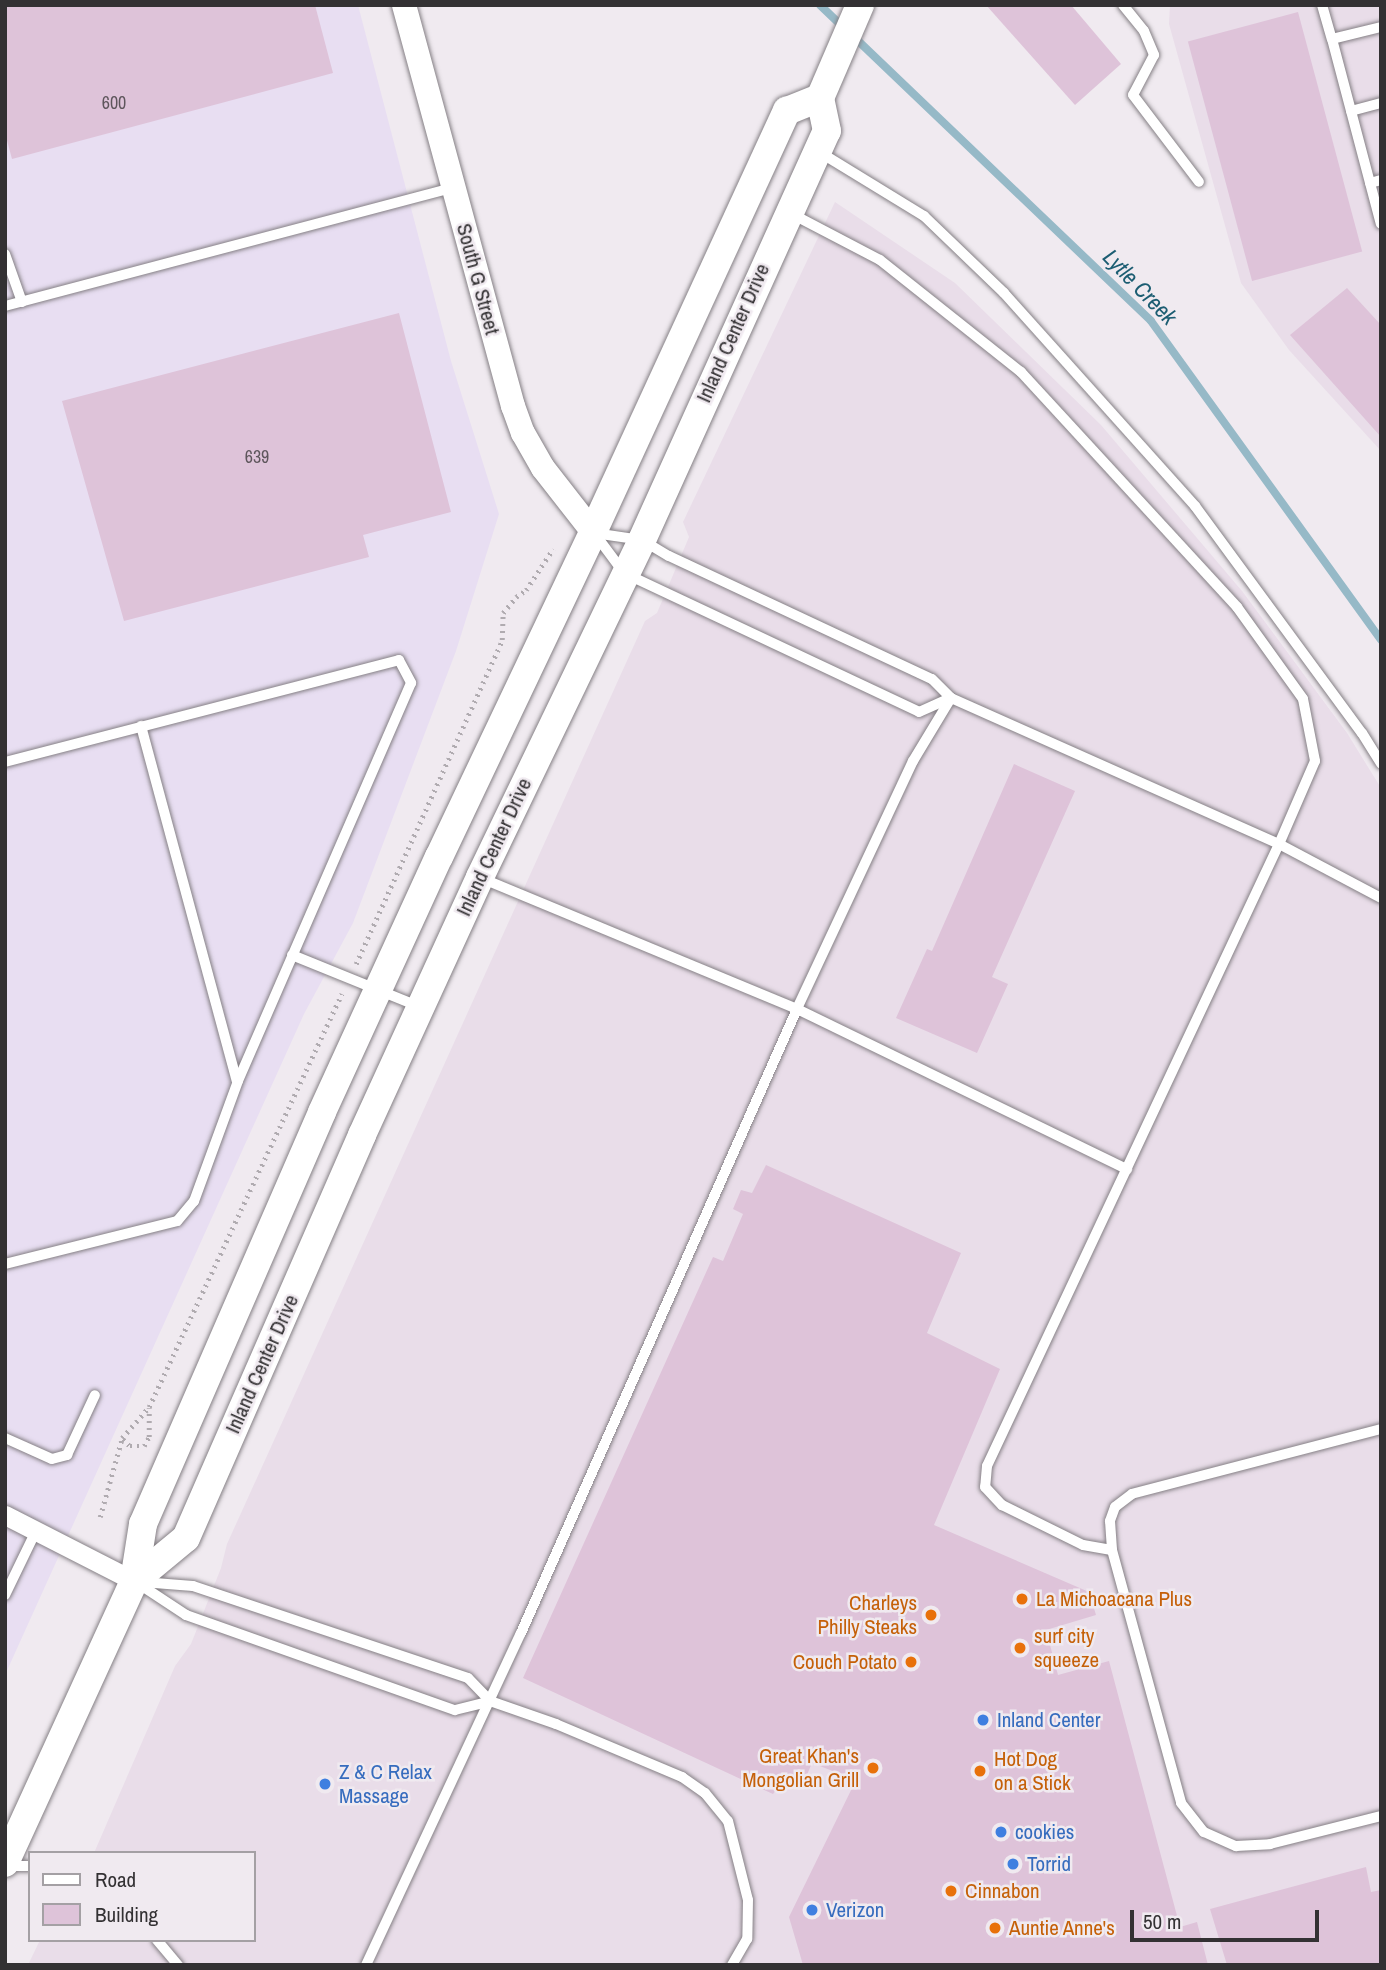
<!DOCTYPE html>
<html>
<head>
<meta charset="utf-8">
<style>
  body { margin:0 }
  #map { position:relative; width:1386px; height:1970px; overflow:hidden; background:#f0eaf0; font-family:"Archivo Narrow",sans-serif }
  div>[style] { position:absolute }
  .built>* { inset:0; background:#e9dde9 }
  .industrial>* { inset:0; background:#e8def2 }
  .stream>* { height:8px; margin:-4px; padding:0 4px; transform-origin:4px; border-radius:4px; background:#96b9c7 }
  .building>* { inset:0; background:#dec3d9; transform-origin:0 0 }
  .path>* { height:4.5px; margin-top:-2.25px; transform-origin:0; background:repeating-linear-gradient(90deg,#b0abb0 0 2px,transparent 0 7px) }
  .roads { filter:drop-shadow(0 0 2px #858085) drop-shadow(0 0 2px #858085) }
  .service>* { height:10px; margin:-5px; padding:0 5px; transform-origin:5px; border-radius:5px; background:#fff }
  .minor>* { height:19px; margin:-9.5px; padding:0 9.5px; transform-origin:9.5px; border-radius:9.5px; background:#fff }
  .tertiary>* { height:24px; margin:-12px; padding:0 12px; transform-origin:12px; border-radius:12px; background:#fff }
  .secondary>* { height:28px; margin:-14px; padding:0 14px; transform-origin:14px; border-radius:14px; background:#fff }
  .dots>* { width:19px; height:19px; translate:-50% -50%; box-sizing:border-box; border:4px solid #f0eaf0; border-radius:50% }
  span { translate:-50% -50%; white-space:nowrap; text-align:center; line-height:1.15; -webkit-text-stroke:5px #f0eaf0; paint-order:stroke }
  .number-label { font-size:18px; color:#5e565c }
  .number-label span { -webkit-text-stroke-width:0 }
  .street-label { font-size:21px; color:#333133 }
  .food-label { font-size:21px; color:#c56008 }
  .left { translate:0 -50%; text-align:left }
  .right { translate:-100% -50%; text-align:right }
  .shop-label { font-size:21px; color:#366cbe }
  .water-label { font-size:23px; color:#1c5d72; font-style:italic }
  .frame { position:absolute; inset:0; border:7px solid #333133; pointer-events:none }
  .legend { position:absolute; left:28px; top:1851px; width:228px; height:91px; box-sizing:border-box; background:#f0eaf0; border:2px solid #a4a0a4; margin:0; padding:9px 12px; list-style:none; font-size:21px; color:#333133 }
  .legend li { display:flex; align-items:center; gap:14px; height:35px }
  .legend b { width:35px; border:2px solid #a4a0a4 }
  .scale { position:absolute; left:1130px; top:1910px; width:189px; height:32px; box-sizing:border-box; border:4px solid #333133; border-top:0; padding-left:9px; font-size:21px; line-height:24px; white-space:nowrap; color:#333133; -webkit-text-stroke:5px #f0eaf0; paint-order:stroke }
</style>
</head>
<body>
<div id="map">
  <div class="built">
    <div style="clip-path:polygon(1170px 5px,1381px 5px,1381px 451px,1289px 350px,1241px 283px,1169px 24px)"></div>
    <div style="clip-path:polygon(835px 202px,955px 283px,1101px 425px,1242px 591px,1347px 733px,1381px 788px,1381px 1965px,28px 1965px,40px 1940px,254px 1940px,254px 1853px,94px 1853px,175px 1666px,191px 1644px,221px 1568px,227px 1544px,645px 621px,657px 613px,689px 537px,683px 522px)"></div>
  </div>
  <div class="industrial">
    <div style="clip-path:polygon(5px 5px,358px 5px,451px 361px,499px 514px,456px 651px,353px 923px,304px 1014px,5px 1675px)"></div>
  </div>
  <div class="stream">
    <div style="left:820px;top:5px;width:32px;rotate:44deg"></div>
    <div style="left:853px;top:36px;width:412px;rotate:43.7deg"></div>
    <div style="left:1151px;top:321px;width:393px;rotate:54.2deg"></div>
  </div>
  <div class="building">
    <div style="clip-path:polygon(5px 5px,315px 5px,333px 73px,12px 159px,5px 133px)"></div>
    <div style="clip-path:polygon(986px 5px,1071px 5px,1121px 64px,1075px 105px)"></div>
    <div style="left:1298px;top:12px;width:248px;height:114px;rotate:75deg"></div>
    <div style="clip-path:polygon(1347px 288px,1381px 325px,1381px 437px,1290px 335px)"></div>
    <div style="clip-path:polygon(399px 313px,451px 512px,363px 535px,369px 557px,124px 621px,62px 401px)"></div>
    <div style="clip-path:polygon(1014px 764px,1075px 791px,992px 977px,1008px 984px,977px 1053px,896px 1018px,927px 949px,932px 951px)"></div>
    <div style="clip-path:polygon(766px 1165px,961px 1253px,927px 1333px,1000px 1369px,934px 1525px,1089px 1592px,1096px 1615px,1046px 1630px,1058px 1675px,1109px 1661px,1180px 1927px,1197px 1922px,1208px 1965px,803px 1965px,789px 1917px,856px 1780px,812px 1763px,801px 1789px,782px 1782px,773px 1794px,523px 1678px,713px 1257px,723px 1261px,743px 1214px,733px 1209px,741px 1190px,752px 1193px)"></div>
    <div style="clip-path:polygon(1366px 1867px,1371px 1892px,1381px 1890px,1381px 1965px,1227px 1965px,1210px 1909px)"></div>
  </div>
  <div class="path">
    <div style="left:356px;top:964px;width:355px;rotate:-65.7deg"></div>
    <div style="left:502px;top:640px;width:27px;rotate:-88deg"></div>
    <div style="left:503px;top:613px;width:21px;rotate:-51deg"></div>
    <div style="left:516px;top:597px;width:12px;rotate:-35deg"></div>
    <div style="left:526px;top:590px;width:49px;rotate:-56.6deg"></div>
    <div style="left:123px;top:1439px;width:10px;rotate:45deg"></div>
    <div style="left:130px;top:1446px;width:14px"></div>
    <div style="left:144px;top:1446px;width:10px;rotate:-61deg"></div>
    <div style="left:149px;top:1437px;width:29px;rotate:-90deg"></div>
    <div style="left:100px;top:1517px;width:82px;rotate:-74.4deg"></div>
    <div style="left:122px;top:1438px;width:41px;rotate:-48.9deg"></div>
    <div style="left:149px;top:1407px;width:456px;rotate:-65deg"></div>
  </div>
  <div class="roads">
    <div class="service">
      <div style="left:1123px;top:5px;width:33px;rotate:51deg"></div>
      <div style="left:1144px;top:31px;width:26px;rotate:67deg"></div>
      <div style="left:1154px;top:55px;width:45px;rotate:117.7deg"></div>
      <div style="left:1133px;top:95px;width:109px;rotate:52.8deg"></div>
      <div style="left:1322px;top:5px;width:35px;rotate:74deg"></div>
      <div style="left:1381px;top:27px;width:50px;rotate:166.2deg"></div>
      <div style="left:1332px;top:39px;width:191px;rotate:75.2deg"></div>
      <div style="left:1351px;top:111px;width:31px;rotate:-15deg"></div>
      <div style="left:821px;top:153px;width:121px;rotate:31.5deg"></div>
      <div style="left:924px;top:216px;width:111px;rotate:43.9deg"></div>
      <div style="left:1004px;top:293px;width:286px;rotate:48.1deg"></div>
      <div style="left:1195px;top:506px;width:282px;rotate:53.7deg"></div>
      <div style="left:1362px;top:733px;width:36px;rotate:58deg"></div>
      <div style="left:1370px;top:183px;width:11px;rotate:-15deg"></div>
      <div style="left:792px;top:214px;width:99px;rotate:27.6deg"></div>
      <div style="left:880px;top:260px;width:180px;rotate:38.5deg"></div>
      <div style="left:1021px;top:372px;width:319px;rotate:47.4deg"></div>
      <div style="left:1237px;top:607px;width:113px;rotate:54.3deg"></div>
      <div style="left:1303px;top:699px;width:63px;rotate:79deg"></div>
      <div style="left:1315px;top:761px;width:90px;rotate:113.4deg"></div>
      <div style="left:1279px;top:844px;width:115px;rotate:27.9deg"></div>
      <div style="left:5px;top:254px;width:51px;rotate:70.5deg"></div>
      <div style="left:5px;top:306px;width:463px;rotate:-14.8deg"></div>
      <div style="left:594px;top:533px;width:49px;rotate:8.3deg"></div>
      <div style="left:642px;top:540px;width:31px;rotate:31deg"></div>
      <div style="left:669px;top:556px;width:290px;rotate:25.1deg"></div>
      <div style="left:932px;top:679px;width:27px;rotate:45deg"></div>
      <div style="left:951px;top:698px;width:359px;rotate:24deg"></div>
      <div style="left:1279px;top:844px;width:687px;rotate:115.15deg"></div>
      <div style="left:987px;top:1466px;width:21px;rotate:95deg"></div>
      <div style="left:985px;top:1487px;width:25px;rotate:47deg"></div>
      <div style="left:1002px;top:1505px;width:90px;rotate:26.3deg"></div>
      <div style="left:1083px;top:1545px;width:29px;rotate:10deg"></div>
      <div style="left:595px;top:534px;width:49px;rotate:53.4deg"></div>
      <div style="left:624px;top:573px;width:326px;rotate:25.2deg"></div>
      <div style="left:919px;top:712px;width:34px;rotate:-24deg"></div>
      <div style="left:951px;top:698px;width:74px;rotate:121.1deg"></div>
      <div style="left:913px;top:761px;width:274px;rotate:115.1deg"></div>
      <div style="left:797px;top:1009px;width:367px;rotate:25.9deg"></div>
      <div style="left:141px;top:726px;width:368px;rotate:74.9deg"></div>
      <div style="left:5px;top:762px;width:407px;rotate:-14.5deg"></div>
      <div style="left:399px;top:660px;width:26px;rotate:62deg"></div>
      <div style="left:411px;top:683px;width:434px;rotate:113.5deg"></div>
      <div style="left:238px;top:1081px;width:128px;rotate:110.1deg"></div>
      <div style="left:194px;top:1201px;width:26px;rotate:130deg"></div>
      <div style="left:177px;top:1221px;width:177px;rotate:166deg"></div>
      <div style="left:292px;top:955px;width:138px;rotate:22.1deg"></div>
      <div style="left:1381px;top:1429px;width:257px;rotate:165.4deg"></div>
      <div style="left:1132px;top:1494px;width:21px;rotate:143deg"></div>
      <div style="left:1115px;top:1507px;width:15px;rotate:110deg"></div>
      <div style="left:1110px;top:1521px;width:29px;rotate:86deg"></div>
      <div style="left:1112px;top:1550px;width:262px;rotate:74.7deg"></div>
      <div style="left:1181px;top:1803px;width:37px;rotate:52deg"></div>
      <div style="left:1204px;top:1832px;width:35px;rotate:24deg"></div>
      <div style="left:1236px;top:1846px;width:34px;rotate:-3deg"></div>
      <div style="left:1270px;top:1844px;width:114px;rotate:-14.2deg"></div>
      <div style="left:5px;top:1438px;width:51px;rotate:24.1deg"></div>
      <div style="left:52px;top:1459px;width:16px;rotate:-15deg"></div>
      <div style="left:67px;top:1455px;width:66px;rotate:-65deg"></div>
      <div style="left:136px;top:1582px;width:60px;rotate:33.4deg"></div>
      <div style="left:186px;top:1615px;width:285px;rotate:19.5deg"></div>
      <div style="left:455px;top:1710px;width:36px;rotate:-14deg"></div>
      <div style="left:142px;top:1582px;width:51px;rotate:4.5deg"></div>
      <div style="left:193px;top:1586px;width:290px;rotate:18.5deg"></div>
      <div style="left:468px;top:1678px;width:32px;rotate:46deg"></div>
      <div style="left:490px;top:1701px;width:70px;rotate:19.2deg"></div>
      <div style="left:556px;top:1724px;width:137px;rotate:22.8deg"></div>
      <div style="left:682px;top:1777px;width:28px;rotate:35deg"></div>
      <div style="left:705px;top:1793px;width:36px;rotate:51deg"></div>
      <div style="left:728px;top:1821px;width:81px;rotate:75.8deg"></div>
      <div style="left:748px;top:1900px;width:39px;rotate:91deg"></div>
      <div style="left:747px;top:1939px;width:30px;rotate:120deg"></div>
      <div style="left:5px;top:1595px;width:71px;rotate:-64.2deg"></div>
      <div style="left:6px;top:1866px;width:24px"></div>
      <div style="left:157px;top:1940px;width:33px;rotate:50deg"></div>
      <div style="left:366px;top:1965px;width:366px;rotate:-65deg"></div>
      <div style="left:521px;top:1633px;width:682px;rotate:-66.14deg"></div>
      <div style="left:797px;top:1009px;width:340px;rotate:-157.5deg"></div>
    </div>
    <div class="minor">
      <div style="left:5px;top:1515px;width:145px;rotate:27.1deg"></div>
    </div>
    <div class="tertiary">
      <div style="left:404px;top:5px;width:416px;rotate:74.8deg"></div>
      <div style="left:513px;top:406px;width:29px;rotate:70deg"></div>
      <div style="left:523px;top:433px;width:40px;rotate:60.3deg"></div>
      <div style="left:543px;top:468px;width:81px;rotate:52deg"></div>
    </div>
    <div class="secondary">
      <div style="left:134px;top:1581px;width:67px;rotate:-39.6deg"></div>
      <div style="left:186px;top:1538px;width:440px;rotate:-66.4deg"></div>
      <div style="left:362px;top:1135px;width:284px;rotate:-65.4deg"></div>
      <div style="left:480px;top:877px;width:374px;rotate:-64.3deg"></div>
      <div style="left:642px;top:540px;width:449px;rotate:-65.7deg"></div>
      <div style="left:827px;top:131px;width:34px;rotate:-102deg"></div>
      <div style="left:820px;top:98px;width:101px;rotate:-66.7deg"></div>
      <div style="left:5px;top:1863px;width:310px;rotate:-65.4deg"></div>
      <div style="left:134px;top:1581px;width:58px;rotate:-81deg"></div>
      <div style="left:143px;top:1524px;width:449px;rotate:-66.5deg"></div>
      <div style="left:322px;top:1112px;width:281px;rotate:-65.4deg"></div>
      <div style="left:439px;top:857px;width:360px;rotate:-64.6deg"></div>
      <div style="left:593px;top:532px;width:464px;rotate:-65.3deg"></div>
      <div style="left:787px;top:111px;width:35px;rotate:-22deg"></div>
    </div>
  </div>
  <div class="dots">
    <div style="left:1022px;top:1599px;background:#e8710a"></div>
    <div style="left:931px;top:1615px;background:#e8710a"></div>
    <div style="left:1020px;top:1648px;background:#e8710a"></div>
    <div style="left:911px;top:1662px;background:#e8710a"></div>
    <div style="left:983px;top:1720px;background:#3f7fe0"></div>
    <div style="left:873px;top:1768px;background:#e8710a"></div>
    <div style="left:980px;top:1771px;background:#e8710a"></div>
    <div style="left:325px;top:1784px;background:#3f7fe0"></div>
    <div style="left:1001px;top:1832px;background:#3f7fe0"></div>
    <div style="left:1013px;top:1864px;background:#3f7fe0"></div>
    <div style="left:951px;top:1891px;background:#e8710a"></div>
    <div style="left:812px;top:1910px;background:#3f7fe0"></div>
    <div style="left:995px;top:1928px;background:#e8710a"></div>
  </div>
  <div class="number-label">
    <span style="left:114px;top:103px">600</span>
    <span style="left:257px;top:457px">639</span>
  </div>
  <div class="street-label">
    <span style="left:478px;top:279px;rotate:75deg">South G Street</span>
    <span style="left:733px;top:333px;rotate:-66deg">Inland Center Drive</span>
    <span style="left:494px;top:847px;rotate:-65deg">Inland Center Drive</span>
    <span style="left:262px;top:1364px;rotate:-66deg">Inland Center Drive</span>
  </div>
  <div class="food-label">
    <span class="left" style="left:1036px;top:1599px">La Michoacana Plus</span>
    <span class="right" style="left:917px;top:1615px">Charleys<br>Philly Steaks</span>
    <span class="left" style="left:1034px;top:1648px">surf city<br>squeeze</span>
    <span class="right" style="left:897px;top:1662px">Couch Potato</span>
    <span class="right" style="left:859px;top:1768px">Great Khan's<br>Mongolian Grill</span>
    <span class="left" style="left:994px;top:1771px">Hot Dog<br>on a Stick</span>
    <span class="left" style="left:965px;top:1891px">Cinnabon</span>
    <span class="left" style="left:1009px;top:1928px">Auntie Anne's</span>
  </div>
  <div class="shop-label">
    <span class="left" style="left:997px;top:1720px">Inland Center</span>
    <span class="left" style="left:339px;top:1784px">Z &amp; C Relax<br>Massage</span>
    <span class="left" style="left:1015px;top:1832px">cookies</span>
    <span class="left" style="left:1027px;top:1864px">Torrid</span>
    <span class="left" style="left:826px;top:1910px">Verizon</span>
  </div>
  <div class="water-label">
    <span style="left:1140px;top:287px;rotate:46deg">Lytle Creek</span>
  </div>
  <div class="frame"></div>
  <ul class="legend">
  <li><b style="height:9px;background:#fff"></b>Road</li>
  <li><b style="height:19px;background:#dec3d9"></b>Building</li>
  </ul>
  <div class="scale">50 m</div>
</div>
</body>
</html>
